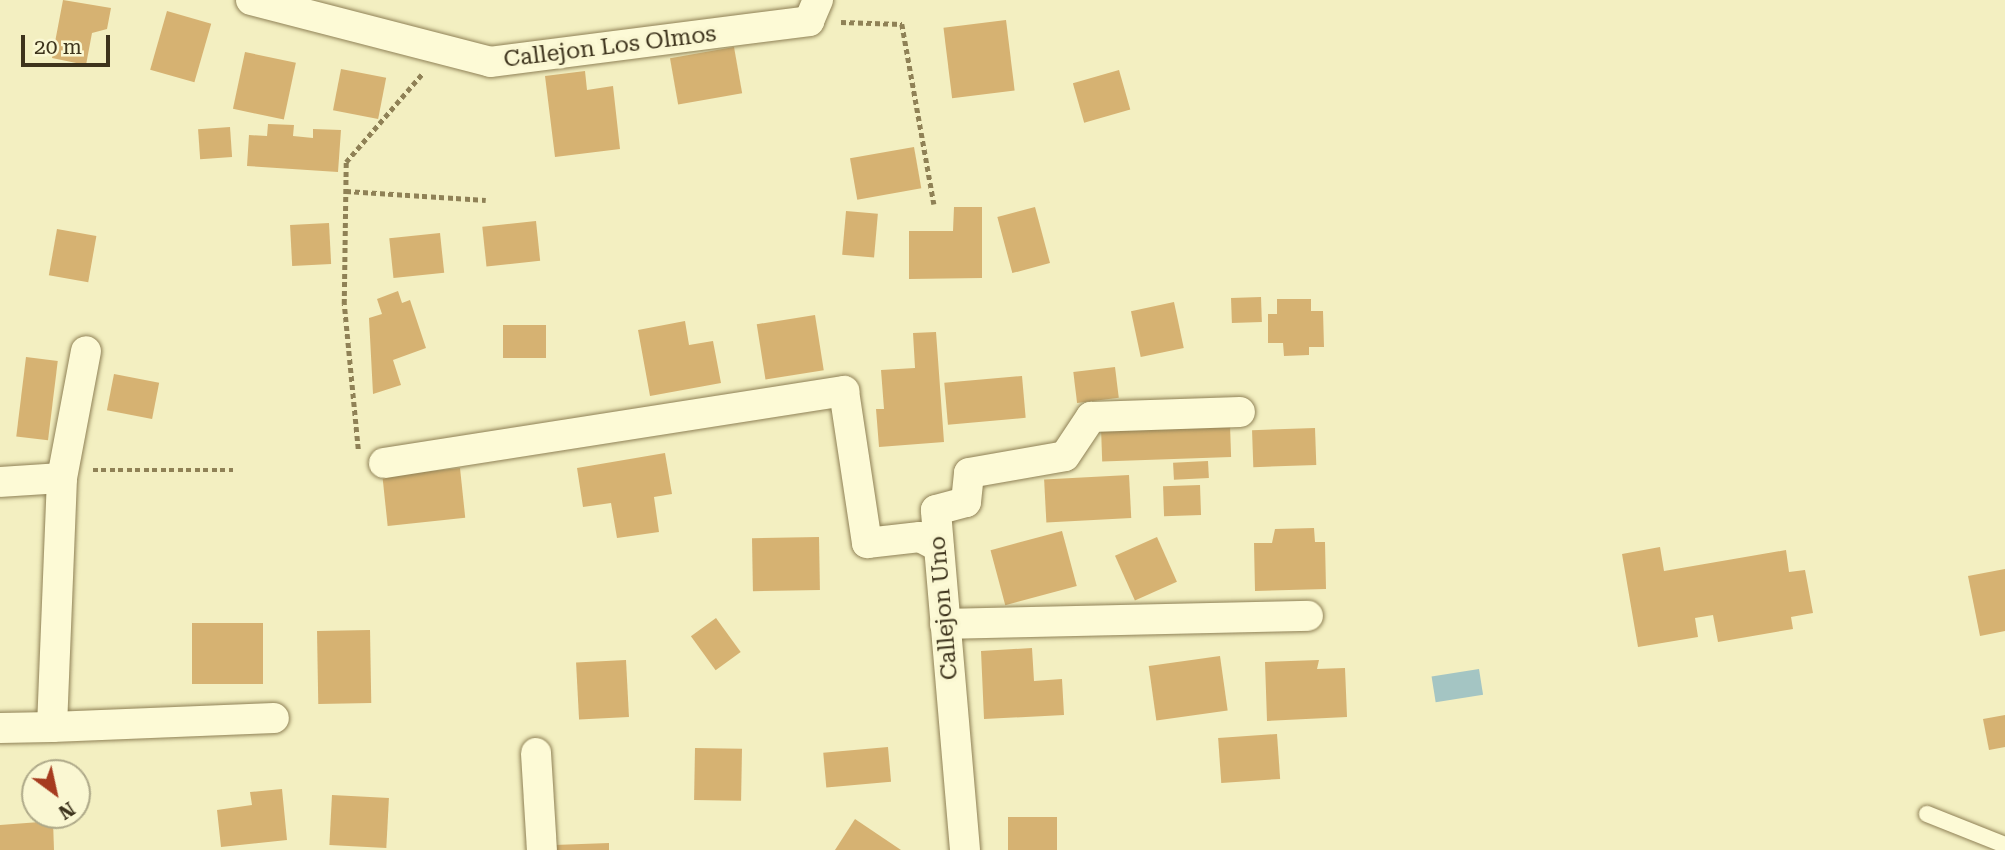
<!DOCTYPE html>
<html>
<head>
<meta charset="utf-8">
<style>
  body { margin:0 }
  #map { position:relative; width:2005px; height:850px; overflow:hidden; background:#f3efc1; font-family:"Roboto Serif",serif }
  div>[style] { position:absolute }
  .water>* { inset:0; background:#a4c5c3; transform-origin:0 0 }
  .building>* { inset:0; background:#d6b272; transform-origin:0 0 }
  .path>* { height:4.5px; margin-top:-2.25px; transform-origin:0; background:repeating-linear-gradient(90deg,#8f8156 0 5px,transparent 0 8.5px) }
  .roads { filter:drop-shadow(0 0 2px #8f8156) drop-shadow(0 0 2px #8f8156) }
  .lane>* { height:16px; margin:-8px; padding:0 8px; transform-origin:8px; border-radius:8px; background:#fdfad6 }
  .street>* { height:30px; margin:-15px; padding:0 15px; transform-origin:15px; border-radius:15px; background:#fdfad6 }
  span { translate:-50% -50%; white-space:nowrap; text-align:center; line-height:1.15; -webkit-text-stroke:7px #faf7d2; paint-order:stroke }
  .street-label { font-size:23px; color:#3d331c }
  .north { position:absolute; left:21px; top:759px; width:70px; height:70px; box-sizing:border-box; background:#faf7d2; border:2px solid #aea989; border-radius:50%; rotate:147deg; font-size:19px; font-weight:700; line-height:28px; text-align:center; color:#3d331c }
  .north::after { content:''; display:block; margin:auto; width:24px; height:32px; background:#a63b1f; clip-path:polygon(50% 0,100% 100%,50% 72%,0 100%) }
  .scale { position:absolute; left:21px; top:35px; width:89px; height:32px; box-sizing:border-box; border:4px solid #3d331c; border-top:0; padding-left:9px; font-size:21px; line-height:24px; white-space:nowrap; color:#3d331c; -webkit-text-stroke:5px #faf7d2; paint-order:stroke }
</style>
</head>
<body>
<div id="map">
  <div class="water">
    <div style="left:1479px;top:669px;width:26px;height:48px;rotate:81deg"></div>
  </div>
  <div class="building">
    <div style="clip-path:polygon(63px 0,111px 8px,107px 29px,92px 33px,86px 65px,52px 58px)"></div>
    <div style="left:167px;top:11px;width:46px;height:61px;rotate:16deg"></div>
    <div style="left:1006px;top:20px;width:71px;height:63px;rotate:83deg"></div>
    <div style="left:734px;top:47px;width:47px;height:65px;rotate:80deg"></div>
    <div style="left:245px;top:52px;width:52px;height:58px;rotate:12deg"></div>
    <div style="left:341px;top:69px;width:46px;height:42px;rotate:11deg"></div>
    <div style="left:1119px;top:70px;width:41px;height:48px;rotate:74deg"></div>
    <div style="clip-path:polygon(585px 71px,587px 90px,613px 86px,620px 149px,555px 157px,545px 76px)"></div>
    <div style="clip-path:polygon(268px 124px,294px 125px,293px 136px,313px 138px,313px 129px,341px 130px,338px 172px,247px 166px,249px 135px,267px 136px)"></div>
    <div style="left:230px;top:127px;width:30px;height:32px;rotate:86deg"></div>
    <div style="left:914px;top:147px;width:42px;height:65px;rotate:80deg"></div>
    <div style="clip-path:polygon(954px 207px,982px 207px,982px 278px,909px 279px,909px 231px,953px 231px)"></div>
    <div style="left:1035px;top:207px;width:58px;height:39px;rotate:75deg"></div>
    <div style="left:846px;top:211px;width:32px;height:44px;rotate:5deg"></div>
    <div style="left:536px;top:221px;width:40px;height:54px;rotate:84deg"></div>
    <div style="left:329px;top:223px;width:41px;height:39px;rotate:87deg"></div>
    <div style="left:57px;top:229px;width:40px;height:47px;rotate:10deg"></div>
    <div style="left:440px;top:233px;width:40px;height:51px;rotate:84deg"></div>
    <div style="clip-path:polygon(398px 291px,402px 303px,410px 300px,426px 348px,393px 360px,401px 385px,373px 394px,369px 318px,382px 314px,377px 299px)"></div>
    <div style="left:1261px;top:297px;width:25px;height:30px;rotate:88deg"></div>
    <div style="clip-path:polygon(1277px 299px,1311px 299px,1311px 311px,1323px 311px,1324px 347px,1309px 347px,1309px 355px,1284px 356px,1283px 343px,1268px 343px,1268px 314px,1277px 314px)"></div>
    <div style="left:1174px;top:302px;width:47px;height:44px;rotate:78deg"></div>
    <div style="left:815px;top:315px;width:56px;height:59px;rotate:81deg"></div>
    <div style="clip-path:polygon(685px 321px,689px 345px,713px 341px,721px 383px,650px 396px,638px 330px)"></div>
    <div style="left:503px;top:325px;width:43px;height:33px"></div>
    <div style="clip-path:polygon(936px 332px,944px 442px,879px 447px,876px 409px,884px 409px,881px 370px,915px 368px,913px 333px)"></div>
    <div style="left:26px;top:357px;width:32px;height:80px;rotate:7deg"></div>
    <div style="left:1115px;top:367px;width:31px;height:42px;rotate:83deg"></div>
    <div style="left:114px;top:374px;width:46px;height:37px;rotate:11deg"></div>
    <div style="left:1022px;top:376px;width:42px;height:78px;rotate:85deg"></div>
    <div style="left:1230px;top:425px;width:32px;height:129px;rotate:88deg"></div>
    <div style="left:1315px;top:428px;width:37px;height:63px;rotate:88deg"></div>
    <div style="clip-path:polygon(665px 453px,672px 494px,654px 497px,659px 532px,617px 538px,611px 503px,583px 507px,577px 468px)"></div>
    <div style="left:1208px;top:461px;width:17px;height:35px;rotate:87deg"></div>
    <div style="left:460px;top:468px;width:50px;height:78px;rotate:84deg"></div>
    <div style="left:1129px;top:475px;width:43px;height:85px;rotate:87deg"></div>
    <div style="left:1200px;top:485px;width:30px;height:37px;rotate:88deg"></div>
    <div style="clip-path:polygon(1314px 528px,1315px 542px,1325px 542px,1326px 589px,1255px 591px,1254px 543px,1272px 543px,1275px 529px)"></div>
    <div style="left:1062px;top:531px;width:57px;height:74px;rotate:75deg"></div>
    <div style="left:819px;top:537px;width:53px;height:67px;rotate:89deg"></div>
    <div style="left:1157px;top:537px;width:49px;height:46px;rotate:66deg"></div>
    <div style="clip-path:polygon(1660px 547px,1664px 571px,1786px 550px,1789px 572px,1805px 570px,1813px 613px,1791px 617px,1793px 629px,1718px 642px,1713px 615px,1695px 618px,1698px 637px,1638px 647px,1622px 554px)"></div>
    <div style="clip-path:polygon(2005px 569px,2005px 631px,1980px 636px,1968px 576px)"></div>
    <div style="left:716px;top:618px;width:42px;height:31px;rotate:54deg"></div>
    <div style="left:263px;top:623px;width:61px;height:71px;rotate:90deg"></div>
    <div style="left:370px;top:630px;width:73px;height:53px;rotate:89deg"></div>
    <div style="clip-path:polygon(1032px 648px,1034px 681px,1062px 679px,1064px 715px,984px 719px,981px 651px)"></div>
    <div style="left:1220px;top:656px;width:55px;height:72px;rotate:82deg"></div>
    <div style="left:626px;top:660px;width:57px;height:50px;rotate:87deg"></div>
    <div style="clip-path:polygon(1319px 660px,1317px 669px,1345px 668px,1347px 717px,1267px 721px,1265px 662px)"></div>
    <div style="clip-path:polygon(2005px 715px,2005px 747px,1989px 750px,1983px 719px)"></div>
    <div style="left:1277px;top:734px;width:45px;height:59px;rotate:86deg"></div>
    <div style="left:888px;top:747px;width:35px;height:65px;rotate:85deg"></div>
    <div style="left:695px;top:748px;width:47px;height:52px;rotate:1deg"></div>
    <div style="clip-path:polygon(282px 789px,287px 840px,221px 847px,217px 810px,252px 805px,250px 792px)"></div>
    <div style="left:332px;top:795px;width:57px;height:50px;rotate:3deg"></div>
    <div style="left:1057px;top:817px;width:33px;height:49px;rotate:90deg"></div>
    <div style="clip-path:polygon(855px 819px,901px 850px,835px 850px)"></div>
    <div style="clip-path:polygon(53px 821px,54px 850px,0 850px,0 825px)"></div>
    <div style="clip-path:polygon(609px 843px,609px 850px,554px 850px,554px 845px)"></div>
  </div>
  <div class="path">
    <div style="left:841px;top:22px;width:61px;rotate:1.9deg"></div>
    <div style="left:902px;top:24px;width:183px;rotate:79.9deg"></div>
    <div style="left:346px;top:191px;width:140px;rotate:3.7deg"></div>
    <div style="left:358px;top:449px;width:146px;rotate:-95.5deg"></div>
    <div style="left:344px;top:304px;width:142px;rotate:-89.2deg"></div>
    <div style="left:346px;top:162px;width:116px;rotate:-49.2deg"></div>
    <div style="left:93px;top:470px;width:140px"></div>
  </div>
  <div class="roads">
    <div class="lane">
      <div style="left:1927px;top:814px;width:84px;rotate:21.7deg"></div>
    </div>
    <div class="street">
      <div style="left:251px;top:0;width:247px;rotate:14.5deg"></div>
      <div style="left:490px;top:62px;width:322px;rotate:-7.3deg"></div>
      <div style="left:809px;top:21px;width:23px;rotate:-67deg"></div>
      <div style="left:384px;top:463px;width:466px;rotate:-8.9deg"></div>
      <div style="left:844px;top:391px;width:154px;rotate:81.4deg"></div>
      <div style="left:867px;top:543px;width:53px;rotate:-6.5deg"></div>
      <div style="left:920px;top:537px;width:21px;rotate:28deg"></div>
      <div style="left:0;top:482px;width:62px;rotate:-3.7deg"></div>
      <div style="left:945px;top:624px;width:363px;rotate:-1.3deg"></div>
      <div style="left:52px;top:727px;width:222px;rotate:-2.3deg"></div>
      <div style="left:0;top:728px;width:52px;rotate:-1.1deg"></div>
      <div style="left:52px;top:727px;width:249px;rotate:-87.7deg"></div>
      <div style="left:62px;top:478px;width:129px;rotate:-79.3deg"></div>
      <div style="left:536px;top:753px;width:97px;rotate:86.5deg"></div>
      <div style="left:965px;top:850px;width:341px;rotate:-94.9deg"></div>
      <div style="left:936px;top:510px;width:31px;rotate:-15deg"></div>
      <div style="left:966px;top:502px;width:29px;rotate:-84deg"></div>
      <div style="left:969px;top:473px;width:97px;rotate:-10deg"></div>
      <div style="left:1065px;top:456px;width:47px;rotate:-56.3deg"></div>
      <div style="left:1091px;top:417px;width:149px;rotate:-1.9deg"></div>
    </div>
  </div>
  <div class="street-label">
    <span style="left:610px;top:47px;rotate:-7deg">Callejon Los Olmos</span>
    <span style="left:944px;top:608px;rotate:-95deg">Callejon Uno</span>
  </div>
  <div class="north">N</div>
  <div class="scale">20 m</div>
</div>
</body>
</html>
